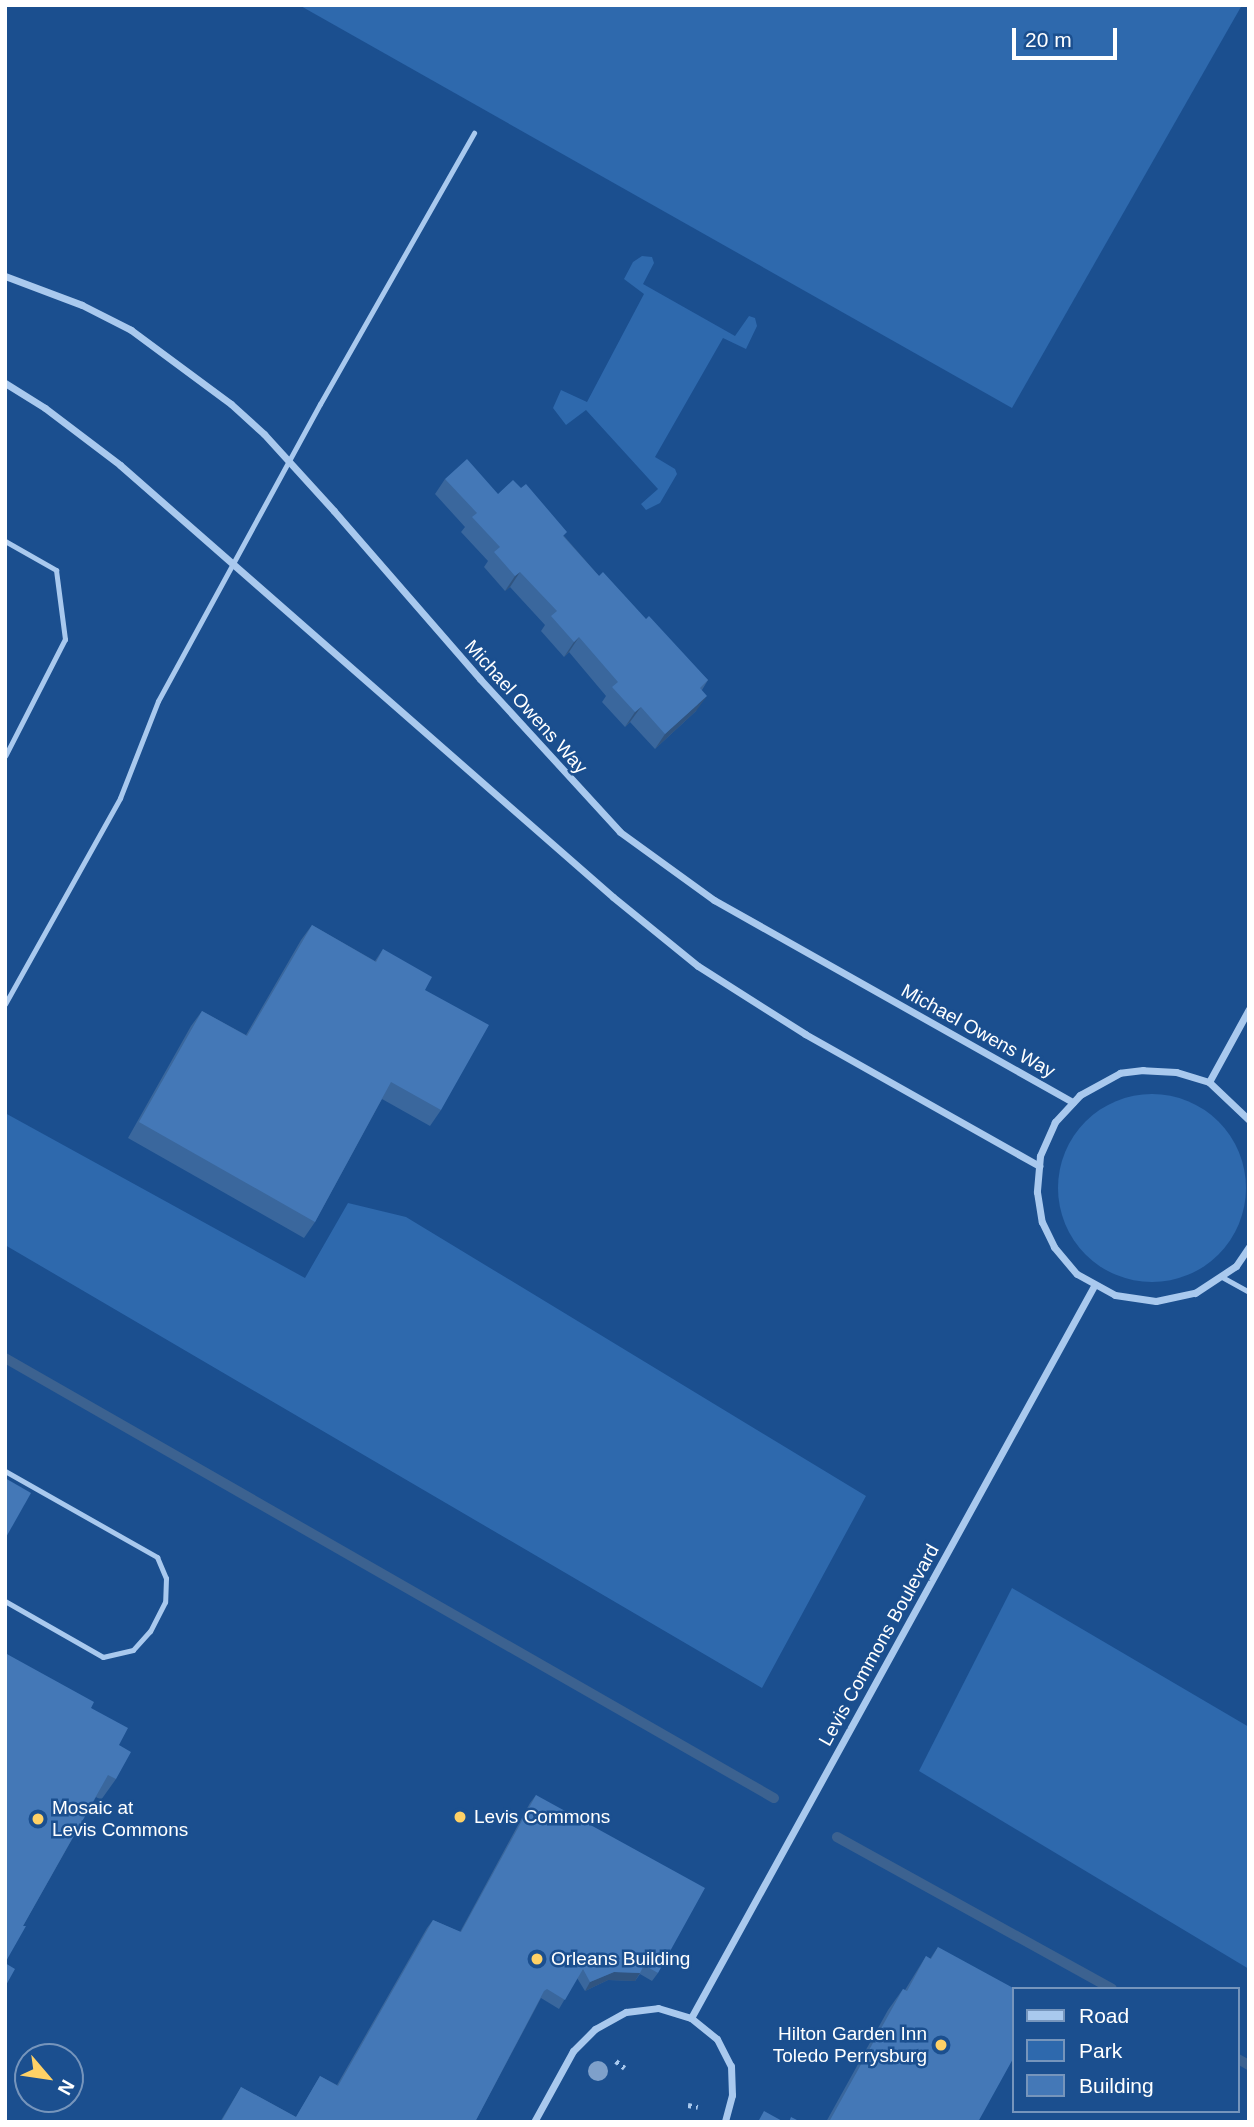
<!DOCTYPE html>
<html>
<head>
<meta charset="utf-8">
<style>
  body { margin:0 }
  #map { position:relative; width:1254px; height:2127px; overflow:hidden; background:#1b4f8f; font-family:Helvetica,sans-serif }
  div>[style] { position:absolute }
  .green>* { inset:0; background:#2e69ad }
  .round { border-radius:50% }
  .stream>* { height:10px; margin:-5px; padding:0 5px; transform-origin:5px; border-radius:5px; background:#3c6290 }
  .path>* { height:4.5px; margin-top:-2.25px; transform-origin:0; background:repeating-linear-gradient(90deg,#a9c9ee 0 3.5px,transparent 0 8.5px) }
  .lane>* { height:5px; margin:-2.5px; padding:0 2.5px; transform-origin:2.5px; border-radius:2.5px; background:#a9c9ee }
  .street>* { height:7px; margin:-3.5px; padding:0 3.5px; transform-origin:3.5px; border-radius:3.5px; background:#a9c9ee }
  .trees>* { width:20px; height:20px; margin:-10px; border-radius:50%; background:#7ea0ca }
  .wall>* { inset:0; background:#3a679d }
  .shaded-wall>* { inset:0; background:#305480 }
  .building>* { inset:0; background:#4478b7 }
  .dots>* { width:19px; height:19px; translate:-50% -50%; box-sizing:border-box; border:4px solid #1b4f8f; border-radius:50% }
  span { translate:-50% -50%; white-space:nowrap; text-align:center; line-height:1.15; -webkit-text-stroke:5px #1b4f8f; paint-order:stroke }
  .street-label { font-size:19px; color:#fff }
  .poi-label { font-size:19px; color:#fff }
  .left { translate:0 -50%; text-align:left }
  .right { translate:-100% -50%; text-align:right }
  .frame { position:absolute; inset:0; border:7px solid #fff; pointer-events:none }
  .legend { position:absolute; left:1012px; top:1987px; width:228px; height:126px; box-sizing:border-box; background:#1b4f8f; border:2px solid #7695bc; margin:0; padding:9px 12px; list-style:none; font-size:21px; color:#fff }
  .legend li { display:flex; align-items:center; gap:14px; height:35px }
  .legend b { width:35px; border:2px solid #7695bc }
  .north { position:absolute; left:14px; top:2043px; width:70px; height:70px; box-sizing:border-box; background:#1b4f8f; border:2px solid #7695bc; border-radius:50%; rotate:119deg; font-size:19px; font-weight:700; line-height:28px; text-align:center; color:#fff }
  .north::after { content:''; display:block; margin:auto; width:24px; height:32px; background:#ffd166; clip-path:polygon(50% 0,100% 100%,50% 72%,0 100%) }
  .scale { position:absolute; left:1012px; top:28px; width:105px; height:32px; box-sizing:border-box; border:4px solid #fff; border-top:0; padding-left:9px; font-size:21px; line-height:24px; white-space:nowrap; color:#fff; -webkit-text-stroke:5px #1b4f8f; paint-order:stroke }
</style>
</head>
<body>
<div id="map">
  <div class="green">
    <div style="clip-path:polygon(299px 5px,1242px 5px,1012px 408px)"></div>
    <div style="clip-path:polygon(642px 256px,652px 257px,654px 263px,643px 284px,735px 336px,749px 316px,755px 318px,757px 326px,746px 349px,723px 338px,655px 457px,675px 469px,677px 474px,660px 503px,646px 510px,641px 504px,658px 489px,586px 410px,566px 425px,553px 408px,561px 390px,587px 402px,644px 294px,624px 279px,633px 262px)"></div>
    <div class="round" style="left:1058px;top:1094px;width:188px;height:188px"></div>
    <div style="clip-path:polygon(5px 1113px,305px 1278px,348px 1203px,406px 1217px,866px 1496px,762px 1688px,5px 1245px)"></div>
    <div style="clip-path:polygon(1012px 1588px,1249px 1727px,1249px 1969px,919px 1771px)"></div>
  </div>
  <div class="stream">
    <div style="left:5px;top:1358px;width:886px;rotate:29.78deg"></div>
    <div style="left:837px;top:1837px;width:314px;rotate:28.9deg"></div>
    <div style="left:1238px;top:2059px;width:13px;rotate:29deg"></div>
  </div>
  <div class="path">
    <div style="left:616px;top:2061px;width:11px;rotate:38deg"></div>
    <div style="left:688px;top:2105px;width:10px;rotate:11deg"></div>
  </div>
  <div class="lane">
    <div style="left:5px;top:541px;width:59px;rotate:29.6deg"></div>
    <div style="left:56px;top:570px;width:70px;rotate:82.6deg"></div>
    <div style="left:65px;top:639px;width:131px;rotate:117.1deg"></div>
    <div style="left:5px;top:1004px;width:236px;rotate:-60.8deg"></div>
    <div style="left:120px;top:798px;width:104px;rotate:-68.6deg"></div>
    <div style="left:158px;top:701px;width:338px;rotate:-61.4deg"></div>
    <div style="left:320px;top:404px;width:312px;rotate:-60.4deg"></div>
    <div style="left:1222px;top:1277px;width:31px;rotate:29deg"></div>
    <div style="left:5px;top:1471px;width:175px;rotate:29.5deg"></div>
    <div style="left:157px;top:1557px;width:23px;rotate:67deg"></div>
    <div style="left:166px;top:1578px;width:24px;rotate:92deg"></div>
    <div style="left:165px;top:1602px;width:33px;rotate:117deg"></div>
    <div style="left:150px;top:1631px;width:25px;rotate:132deg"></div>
    <div style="left:133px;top:1650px;width:31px;rotate:167deg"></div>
    <div style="left:103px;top:1657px;width:113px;rotate:-150.3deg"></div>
  </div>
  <div class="street">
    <div style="left:5px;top:276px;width:82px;rotate:20.6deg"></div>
    <div style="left:82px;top:305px;width:55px;rotate:27deg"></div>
    <div style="left:131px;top:330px;width:124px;rotate:36.5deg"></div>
    <div style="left:231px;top:404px;width:45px;rotate:42.3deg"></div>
    <div style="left:264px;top:434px;width:104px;rotate:47.7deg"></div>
    <div style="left:334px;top:511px;width:223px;rotate:49deg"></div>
    <div style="left:480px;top:679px;width:207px;rotate:47.5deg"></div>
    <div style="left:620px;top:832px;width:116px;rotate:35.9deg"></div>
    <div style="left:714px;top:900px;width:412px;rotate:29.4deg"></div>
    <div style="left:5px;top:383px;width:47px;rotate:32deg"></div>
    <div style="left:45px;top:408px;width:94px;rotate:37.2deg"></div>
    <div style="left:120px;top:465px;width:655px;rotate:41.23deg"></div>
    <div style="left:613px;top:897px;width:109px;rotate:39.1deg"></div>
    <div style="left:698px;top:966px;width:127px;rotate:32.4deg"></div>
    <div style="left:805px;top:1034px;width:269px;rotate:29.4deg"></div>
    <div style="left:1209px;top:1082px;width:83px;rotate:-61.3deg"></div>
    <div style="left:1249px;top:1120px;width:55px;rotate:-136.5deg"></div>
    <div style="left:1209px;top:1082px;width:34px;rotate:-163deg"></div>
    <div style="left:1176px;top:1072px;width:33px;rotate:-177deg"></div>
    <div style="left:1143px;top:1070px;width:23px;rotate:173deg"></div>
    <div style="left:1120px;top:1073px;width:46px;rotate:151.2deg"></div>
    <div style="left:1080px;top:1095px;width:37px;rotate:133deg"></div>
    <div style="left:1055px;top:1122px;width:37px;rotate:114deg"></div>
    <div style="left:1040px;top:1156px;width:36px;rotate:95deg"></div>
    <div style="left:1037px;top:1192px;width:30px;rotate:81deg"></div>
    <div style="left:1042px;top:1222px;width:28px;rotate:64deg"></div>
    <div style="left:1054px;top:1247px;width:35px;rotate:50deg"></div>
    <div style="left:1077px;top:1274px;width:43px;rotate:28.9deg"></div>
    <div style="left:1115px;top:1295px;width:41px;rotate:8.3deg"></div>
    <div style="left:1156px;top:1301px;width:40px;rotate:-12deg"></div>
    <div style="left:1195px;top:1293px;width:49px;rotate:-33.4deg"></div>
    <div style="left:1236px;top:1266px;width:23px;rotate:-56deg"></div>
    <div style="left:691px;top:2018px;width:836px;rotate:-61.17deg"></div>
    <div style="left:534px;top:2122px;width:81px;rotate:-61.2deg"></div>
    <div style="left:573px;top:2051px;width:31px;rotate:-45deg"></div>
    <div style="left:595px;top:2029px;width:35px;rotate:-29deg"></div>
    <div style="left:626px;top:2012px;width:32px;rotate:-7deg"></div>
    <div style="left:658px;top:2008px;width:34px;rotate:17deg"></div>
    <div style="left:691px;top:2018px;width:33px;rotate:39deg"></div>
    <div style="left:717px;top:2039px;width:30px;rotate:63deg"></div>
    <div style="left:731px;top:2066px;width:29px;rotate:88deg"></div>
    <div style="left:732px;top:2095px;width:28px;rotate:105deg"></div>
  </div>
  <div class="trees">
    <div style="left:598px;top:2071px"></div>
  </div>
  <div class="wall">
    <div style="clip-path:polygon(445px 479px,498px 494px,564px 536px,599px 576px,708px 680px,702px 690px,696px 711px,655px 749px,630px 722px,625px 727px,602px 702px,606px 696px,569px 652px,564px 657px,541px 631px,545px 625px,510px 587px,505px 591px,484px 567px,488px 561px,461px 532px,465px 527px,435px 494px)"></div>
    <div style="clip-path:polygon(312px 925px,375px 961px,383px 949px,425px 990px,441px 1110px,430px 1126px,382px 1099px,315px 1222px,304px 1238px,128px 1138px,191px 1026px,202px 1011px,246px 1035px,301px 940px)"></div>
    <div style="clip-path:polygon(5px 1653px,91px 1708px,119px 1745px,116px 1779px,101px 1800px,96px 1797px,23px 1926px,5px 1963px)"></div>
    <div style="clip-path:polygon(536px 1795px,658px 1973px,652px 1981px,640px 1974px,635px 1981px,608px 1980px,585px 1991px,577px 1978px,559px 2009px,541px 1998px,475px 2122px,220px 2122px,241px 2087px,296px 2117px,320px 2076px,337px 2085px,427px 1928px,433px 1920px,460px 1932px,530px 1803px)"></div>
    <div style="clip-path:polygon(938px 1947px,978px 2122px,826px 2122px,888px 2010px,903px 1989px,905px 1990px,926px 1956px,930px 1959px)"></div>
  </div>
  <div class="shaded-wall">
    <div style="clip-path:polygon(520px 572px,510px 587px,505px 591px,515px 576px)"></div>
    <div style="clip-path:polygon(579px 637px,569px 652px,564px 657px,574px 642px)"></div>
    <div style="clip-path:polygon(707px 696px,696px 711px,655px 749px,665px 734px)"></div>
    <div style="clip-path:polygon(641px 707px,630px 722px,625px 727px,635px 712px)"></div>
    <div style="clip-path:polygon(614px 1972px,640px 1973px,635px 1981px,608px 1980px,585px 1991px,590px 1982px)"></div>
  </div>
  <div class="building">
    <div style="clip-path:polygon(467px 459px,498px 494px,513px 480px,521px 488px,526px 484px,567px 532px,563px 536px,599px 576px,603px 572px,646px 619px,649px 616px,708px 680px,700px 688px,707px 696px,665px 734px,641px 707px,635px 712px,612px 687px,618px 682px,579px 637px,574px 642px,551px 616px,557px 611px,520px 572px,515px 576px,494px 552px,500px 547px,472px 517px,477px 513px,445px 479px)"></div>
    <div style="clip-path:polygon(312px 925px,376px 962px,383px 949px,432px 977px,425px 990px,489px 1025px,441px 1110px,391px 1082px,315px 1222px,139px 1122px,202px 1011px,247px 1036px)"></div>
    <div style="clip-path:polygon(5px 1478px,31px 1493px,5px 1539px)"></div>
    <div style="clip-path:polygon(5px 1653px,94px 1702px,91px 1708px,128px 1728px,119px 1745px,131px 1752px,116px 1779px,108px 1775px,23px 1926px,26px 1926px,5px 1963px,15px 1969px,5px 1987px)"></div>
    <div style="clip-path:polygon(536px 1795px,705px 1888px,658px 1973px,644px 1965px,640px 1973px,614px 1972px,590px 1982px,583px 1969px,565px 2000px,547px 1989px,544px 1991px,475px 2122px,221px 2122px,241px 2087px,296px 2117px,320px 2076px,338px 2086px,433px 1920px,461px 1932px)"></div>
    <div style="clip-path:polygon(938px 1947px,1015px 1989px,1014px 1989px,1014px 1999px,1013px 2002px,1014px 2003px,1014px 2057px,978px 2122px,829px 2122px,903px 1989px,907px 1991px,926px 1956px,931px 1959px)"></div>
    <div style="clip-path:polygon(764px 2111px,784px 2122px,758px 2122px)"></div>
    <div style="clip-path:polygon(791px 2117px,801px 2122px,789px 2122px)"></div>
  </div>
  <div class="dots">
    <div style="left:460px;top:1817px;background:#ffd166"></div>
    <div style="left:38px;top:1819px;background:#ffd166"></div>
    <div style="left:537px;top:1959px;background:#ffd166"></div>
    <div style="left:941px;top:2045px;background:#ffd166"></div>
  </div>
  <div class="street-label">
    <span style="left:526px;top:707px;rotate:48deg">Michael Owens Way</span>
    <span style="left:978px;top:1031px;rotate:29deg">Michael Owens Way</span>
    <span style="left:879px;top:1645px;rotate:-61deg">Levis Commons Boulevard</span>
  </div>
  <div class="poi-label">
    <span class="left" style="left:52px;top:1819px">Mosaic at<br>Levis Commons</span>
    <span class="left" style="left:474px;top:1817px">Levis Commons</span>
    <span class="left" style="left:551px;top:1959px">Orleans Building</span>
    <span class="right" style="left:927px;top:2045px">Hilton Garden Inn<br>Toledo Perrysburg</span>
  </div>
  <div class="frame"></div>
  <ul class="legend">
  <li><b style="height:9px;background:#a9c9ee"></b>Road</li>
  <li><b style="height:19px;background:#2e69ad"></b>Park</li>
  <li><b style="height:19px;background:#4478b7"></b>Building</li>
  </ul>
  <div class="north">N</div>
  <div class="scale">20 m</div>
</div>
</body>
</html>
